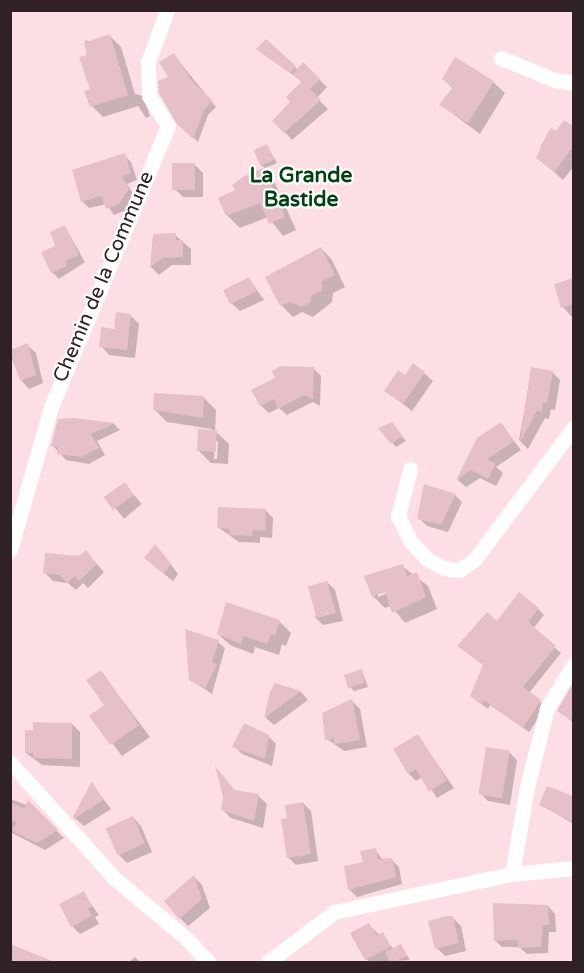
<!DOCTYPE html>
<html>
<head>
<meta charset="utf-8">
<style>
  body { margin:0 }
  #map { position:relative; width:584px; height:973px; overflow:hidden; background:#fddee4; font-family:"Varela Round",sans-serif }
  div>[style] { position:absolute }
  .shadow>* { inset:0; background:#0003; transform-origin:0 0 }
  .building>* { inset:0; background:#e6c0c8; transform-origin:0 0 }
  .minor>* { height:15px; margin:-7.5px; padding:0 7.5px; transform-origin:7.5px; border-radius:7.5px; background:#fff }
  span { translate:-50% -50%; white-space:nowrap; text-align:center; line-height:1.15; -webkit-text-stroke:4.5px #fff; paint-order:stroke }
  .street-label { font-size:20px; color:#2f2124 }
  .neighbourhood-label { font-size:21px; color:#004211; font-weight:700 }
  .frame { position:absolute; inset:0; border:12px solid #2f2124; pointer-events:none }
</style>
</head>
<body>
<div id="map">
  <div class="shadow">
    <div style="clip-path:polygon(110px 36px,121px 47px,135px 94px,143px 96px,150px 116px,146px 118px,138px 106px,103px 117px,92px 106px,85px 40px,91px 42px)"></div>
    <div style="clip-path:polygon(266px 41px,298px 70px,303px 64px,327px 87px,317px 98px,328px 109px,292px 140px,274px 121px,292px 102px,303px 82px,262px 53px)"></div>
    <div style="clip-path:polygon(174px 55px,216px 107px,208px 115px,198px 142px,179px 123px)"></div>
    <div style="clip-path:polygon(444px 79px,493px 82px,505px 93px,480px 134px,441px 105px,453px 89px)"></div>
    <div style="clip-path:polygon(565px 122px,574px 127px,574px 166px,563px 180px,538px 158px,545px 149px,541px 145px,552px 130px,557px 133px)"></div>
    <div style="clip-path:polygon(267px 146px,277px 163px,265px 168px,261px 165px)"></div>
    <div style="clip-path:polygon(124px 155px,131px 162px,137px 180px,127px 184px,135px 197px,126px 210px,114px 215px,106px 204px,89px 208px,82px 201px)"></div>
    <div style="clip-path:polygon(194px 164px,203px 173px,203px 197px,183px 197px,175px 189px)"></div>
    <div style="clip-path:polygon(262px 170px,275px 183px,296px 230px,283px 236px,268px 217px,240px 228px,227px 215px,220px 199px,237px 191px)"></div>
    <div style="clip-path:polygon(65px 227px,85px 262px,59px 279px,52px 272px)"></div>
    <div style="clip-path:polygon(175px 235px,191px 249px,191px 265px,172px 265px,159px 275px,151px 267px,154px 236px)"></div>
    <div style="clip-path:polygon(321px 248px,332px 260px,345px 287px,333px 293px,332px 302px,313px 317px,302px 312px,293px 317px,281px 305px,267px 277px)"></div>
    <div style="clip-path:polygon(249px 279px,264px 300px,240px 311px,231px 303px)"></div>
    <div style="clip-path:polygon(574px 279px,574px 315px,571px 316px,563px 307px,556px 285px)"></div>
    <div style="clip-path:polygon(130px 315px,139px 324px,135px 358px,109px 355px,101px 346px)"></div>
    <div style="clip-path:polygon(27px 345px,36px 353px,43px 383px,29px 389px,21px 380px,10px 354px)"></div>
    <div style="clip-path:polygon(313px 368px,321px 376px,320px 406px,313px 402px,287px 415px,279px 408px,269px 413px,261px 406px,253px 390px)"></div>
    <div style="clip-path:polygon(532px 369px,552px 372px,560px 380px,555px 410px,551px 409px,549px 419px,545px 418px,528px 449px,519px 440px)"></div>
    <div style="clip-path:polygon(424px 373px,433px 381px,412px 411px,386px 391px,405px 377px)"></div>
    <div style="clip-path:polygon(evenodd,204px 398px,216px 410px,215px 431px,229px 444px,228px 464px,211px 463px,199px 451px,212px 429px,167px 422px,155px 410px,204px 398px,215px 441px,218px 441px,217px 459px,214px 459px,215px 441px)"></div>
    <div style="clip-path:polygon(59px 420px,114px 424px,120px 430px,97px 441px,105px 455px,89px 464px,66px 460px,53px 446px)"></div>
    <div style="clip-path:polygon(501px 424px,521px 450px,496px 467px,503px 473px,496px 486px,480px 478px,466px 487px,458px 480px,479px 439px)"></div>
    <div style="clip-path:polygon(381px 428px,395px 428px,406px 441px,396px 447px)"></div>
    <div style="left:125px;top:484px;width:26px;height:23px;rotate:50deg"></div>
    <div style="clip-path:polygon(455px 495px,462px 502px,448px 532px,427px 526px,419px 518px)"></div>
    <div style="clip-path:polygon(265px 510px,273px 518px,272px 538px,260px 537px,260px 543px,239px 542px,219px 528px)"></div>
    <div style="clip-path:polygon(86px 552px,104px 572px,88px 588px,83px 583px,76px 590px,68px 583px,53px 581px,45px 573px)"></div>
    <div style="clip-path:polygon(163px 554px,178px 574px,173px 581px,154px 566px)"></div>
    <div style="clip-path:polygon(evenodd,402px 566px,428px 586px,437px 609px,405px 623px,391px 606px,385px 608px,373px 596px,402px 566px,392px 589px,393px 591px,378px 597px,378px 593px,392px 589px)"></div>
    <div style="clip-path:polygon(327px 582px,335px 590px,343px 621px,323px 625px,315px 617px)"></div>
    <div style="clip-path:polygon(227px 604px,280px 622px,291px 633px,286px 646px,282px 644px,279px 655px,255px 647px,253px 654px,230px 645px,218px 634px)"></div>
    <div style="clip-path:polygon(538px 609px,544px 615px,533px 629px,561px 653px,529px 693px,546px 707px,529px 732px,490px 705px,488px 709px,478px 701px,498px 624px)"></div>
    <div style="clip-path:polygon(218px 642px,225px 648px,212px 694px,191px 680px)"></div>
    <div style="clip-path:polygon(362px 671px,368px 687px,354px 691px,350px 687px)"></div>
    <div style="clip-path:polygon(101px 672px,150px 737px,122px 756px,91px 716px,106px 706px)"></div>
    <div style="clip-path:polygon(276px 684px,301px 692px,308px 700px,274px 725px,266px 718px)"></div>
    <div style="clip-path:polygon(574px 686px,574px 723px,559px 711px)"></div>
    <div style="clip-path:polygon(352px 701px,360px 709px,367px 747px,344px 751px,327px 739px)"></div>
    <div style="clip-path:polygon(72px 724px,80px 732px,80px 767px,42px 765px,26px 753px)"></div>
    <div style="clip-path:polygon(268px 736px,276px 744px,272px 766px,242px 754px,234px 746px)"></div>
    <div style="clip-path:polygon(418px 736px,454px 788px,437px 798px,423px 777px,416px 781px,409px 774px,395px 749px)"></div>
    <div style="clip-path:polygon(509px 752px,517px 760px,510px 805px,488px 801px,480px 793px)"></div>
    <div style="clip-path:polygon(92px 784px,111px 809px,84px 826px,74px 817px)"></div>
    <div style="clip-path:polygon(548px 788px,574px 799px,574px 824px,541px 805px)"></div>
    <div style="clip-path:polygon(236px 792px,258px 796px,267px 804px,263px 828px,231px 818px,223px 810px)"></div>
    <div style="clip-path:polygon(10px 799px,27px 805px,28px 803px,64px 838px,45px 850px,10px 832px)"></div>
    <div style="clip-path:polygon(303px 803px,311px 811px,318px 861px,296px 865px,288px 857px)"></div>
    <div style="clip-path:polygon(133px 817px,141px 826px,152px 852px,127px 863px,118px 854px,107px 828px)"></div>
    <div style="clip-path:polygon(375px 850px,383px 860px,392px 860px,399px 867px,402px 884px,357px 897px,350px 890px,346px 868px,364px 864px)"></div>
    <div style="clip-path:polygon(194px 877px,202px 885px,210px 908px,188px 926px,180px 918px)"></div>
    <div style="clip-path:polygon(83px 893px,99px 915px,95px 917px,99px 924px,80px 934px,72px 926px)"></div>
    <div style="clip-path:polygon(548px 906px,555px 914px,556px 932px,549px 932px,548px 953px,527px 954px,519px 947px,502px 947px,495px 940px)"></div>
    <div style="clip-path:polygon(453px 918px,461px 926px,466px 951px,445px 956px,437px 948px)"></div>
    <div style="clip-path:polygon(369px 925px,394px 949px,401px 946px,410px 960px,370px 962px,366px 959px)"></div>
    <div style="clip-path:polygon(135px 957px,140px 962px,129px 962px)"></div>
  </div>
  <div class="building">
    <div style="clip-path:polygon(110px 34px,128px 95px,90px 107px,84px 91px,90px 89px,79px 57px,87px 55px,84px 43px)"></div>
    <div style="clip-path:polygon(266px 39px,296px 66px,290px 73px,256px 49px)"></div>
    <div style="clip-path:polygon(174px 53px,191px 80px,213px 101px,204px 110px,193px 139px,177px 124px,159px 93px,158px 81px,168px 77px,159px 62px)"></div>
    <div style="clip-path:polygon(455px 57px,494px 81px,468px 123px,439px 105px,453px 87px,442px 79px)"></div>
    <div style="clip-path:polygon(303px 62px,320px 79px,310px 89px,321px 100px,284px 133px,272px 121px,290px 102px,286px 97px,301px 82px,293px 74px)"></div>
    <div style="clip-path:polygon(564px 120px,573px 127px,573px 147px,554px 172px,536px 158px,547px 134px,551px 128px,556px 131px)"></div>
    <div style="left:267px;top:144px;width:17px;height:15px;rotate:65deg"></div>
    <div style="clip-path:polygon(125px 153px,131px 173px,122px 177px,129px 189px,119px 204px,106px 209px,101px 196px,81px 202px,72px 170px)"></div>
    <div style="left:172px;top:163px;width:23px;height:27px"></div>
    <div style="clip-path:polygon(263px 168px,285px 217px,269px 224px,260px 203px,226px 216px,218px 198px,235px 190px,232px 185px,243px 177px)"></div>
    <div style="clip-path:polygon(65px 225px,79px 255px,65px 261px,67px 266px,51px 273px,41px 252px,55px 246px,50px 232px)"></div>
    <div style="clip-path:polygon(176px 233px,176px 240px,183px 240px,183px 257px,163px 258px,150px 267px,153px 234px)"></div>
    <div style="clip-path:polygon(321px 247px,335px 275px,322px 281px,322px 291px,311px 296px,310px 303px,301px 307px,290px 302px,280px 306px,265px 277px)"></div>
    <div style="left:249px;top:277px;width:16px;height:29px;rotate:63deg"></div>
    <div style="clip-path:polygon(573px 278px,573px 304px,561px 308px,554px 284px)"></div>
    <div style="clip-path:polygon(116px 312px,131px 314px,127px 350px,99px 347px,101px 327px,114px 329px)"></div>
    <div style="clip-path:polygon(28px 343px,36px 375px,20px 381px,10px 350px)"></div>
    <div style="clip-path:polygon(413px 363px,425px 372px,403px 404px,384px 391px,398px 370px,405px 375px)"></div>
    <div style="clip-path:polygon(281px 366px,314px 367px,313px 399px,304px 395px,278px 409px,274px 399px,260px 406px,251px 390px,275px 378px,272px 371px)"></div>
    <div style="clip-path:polygon(531px 367px,553px 371px,547px 403px,543px 402px,542px 412px,537px 411px,520px 442px)"></div>
    <div style="clip-path:polygon(154px 393px,204px 396px,203px 418px,153px 410px)"></div>
    <div style="clip-path:polygon(58px 419px,73px 418px,115px 423px,91px 434px,99px 448px,81px 457px,57px 454px,58px 447px,51px 446px)"></div>
    <div style="clip-path:polygon(392px 422px,403px 436px,391px 444px,378px 428px)"></div>
    <div style="clip-path:polygon(501px 422px,514px 441px,487px 459px,496px 464px,488px 479px,471px 470px,456px 480px,477px 438px)"></div>
    <div style="left:198px;top:429px;width:19px;height:22px;rotate:3deg"></div>
    <div style="left:125px;top:482px;width:16px;height:26px;rotate:55deg"></div>
    <div style="clip-path:polygon(424px 484px,456px 494px,441px 525px,417px 519px)"></div>
    <div style="clip-path:polygon(218px 507px,266px 509px,265px 531px,253px 530px,252px 536px,229px 535px,230px 529px,217px 528px)"></div>
    <div style="clip-path:polygon(155px 544px,171px 564px,164px 574px,144px 558px)"></div>
    <div style="clip-path:polygon(86px 550px,97px 564px,79px 581px,75px 576px,67px 583px,60px 575px,43px 573px,45px 553px,79px 556px)"></div>
    <div style="clip-path:polygon(403px 564px,407px 576px,417px 572px,426px 597px,392px 613px,385px 592px,372px 597px,364px 576px)"></div>
    <div style="left:327px;top:581px;width:33px;height:20px;rotate:74deg"></div>
    <div style="clip-path:polygon(519px 592px,539px 608px,528px 622px,556px 646px,523px 687px,541px 700px,523px 728px,484px 700px,482px 705px,470px 696px,483px 665px,457px 646px,487px 612px,497px 621px)"></div>
    <div style="clip-path:polygon(226px 602px,280px 620px,275px 636px,271px 634px,267px 644px,244px 636px,241px 644px,217px 634px)"></div>
    <div style="clip-path:polygon(185px 629px,219px 640px,212px 662px,217px 664px,205px 688px,189px 680px)"></div>
    <div style="clip-path:polygon(362px 669px,364px 683px,348px 688px,344px 675px)"></div>
    <div style="clip-path:polygon(101px 670px,139px 725px,110px 745px,89px 716px,104px 705px,86px 680px)"></div>
    <div style="clip-path:polygon(275px 683px,301px 691px,264px 718px,270px 692px)"></div>
    <div style="clip-path:polygon(573px 683px,573px 721px,557px 711px)"></div>
    <div style="clip-path:polygon(352px 699px,360px 740px,334px 744px,334px 738px,325px 740px,322px 713px)"></div>
    <div style="clip-path:polygon(33px 722px,72px 723px,72px 759px,33px 758px,33px 753px,25px 753px,25px 730px,33px 730px)"></div>
    <div style="clip-path:polygon(244px 723px,269px 735px,265px 759px,232px 747px)"></div>
    <div style="clip-path:polygon(418px 734px,447px 780px,429px 792px,416px 769px,408px 774px,393px 749px)"></div>
    <div style="left:486px;top:747px;width:24px;height:48px;rotate:9deg"></div>
    <div style="clip-path:polygon(215px 766px,235px 790px,259px 794px,254px 821px,221px 810px,223px 797px)"></div>
    <div style="clip-path:polygon(92px 781px,103px 800px,74px 819px,73px 817px)"></div>
    <div style="clip-path:polygon(547px 786px,573px 796px,573px 822px,539px 805px)"></div>
    <div style="clip-path:polygon(28px 800px,58px 830px,37px 843px,12px 831px,17px 822px,10px 819px,10px 802px,24px 808px)"></div>
    <div style="clip-path:polygon(303px 802px,311px 854px,287px 858px,281px 819px,287px 818px,285px 805px)"></div>
    <div style="left:133px;top:816px;width:30px;height:30px;rotate:66deg"></div>
    <div style="clip-path:polygon(376px 848px,378px 859px,392px 858px,396px 877px,348px 890px,344px 866px,363px 862px,360px 851px)"></div>
    <div style="clip-path:polygon(194px 875px,202px 899px,179px 919px,164px 901px)"></div>
    <div style="clip-path:polygon(84px 891px,92px 906px,88px 909px,92px 916px,71px 927px,59px 904px)"></div>
    <div style="clip-path:polygon(493px 903px,548px 905px,549px 925px,543px 925px,541px 947px,518px 948px,518px 940px,494px 941px)"></div>
    <div style="clip-path:polygon(447px 916px,453px 916px,459px 943px,435px 949px,428px 921px)"></div>
    <div style="clip-path:polygon(369px 923px,377px 936px,383px 932px,391px 947px,365px 960px,350px 933px)"></div>
    <div style="clip-path:polygon(10px 944px,55px 962px,55px 963px,10px 963px)"></div>
    <div style="left:401px;top:944px;width:13px;height:18px;rotate:63deg"></div>
  </div>
  <div class="minor">
    <div style="left:501px;top:58px;width:58px;rotate:22.2deg"></div>
    <div style="left:555px;top:80px;width:19px;rotate:9deg"></div>
    <div style="left:410px;top:469px;width:49px;rotate:104.3deg"></div>
    <div style="left:398px;top:516px;width:30px;rotate:63deg"></div>
    <div style="left:412px;top:543px;width:22px;rotate:47deg"></div>
    <div style="left:427px;top:559px;width:19px;rotate:28deg"></div>
    <div style="left:444px;top:568px;width:15px;rotate:8deg"></div>
    <div style="left:459px;top:570px;width:18px;rotate:-34deg"></div>
    <div style="left:474px;top:560px;width:166px;rotate:-53.1deg"></div>
    <div style="left:10px;top:550px;width:149px;rotate:-74deg"></div>
    <div style="left:51px;top:407px;width:304px;rotate:-67.4deg"></div>
    <div style="left:168px;top:126px;width:36px;rotate:-122deg"></div>
    <div style="left:149px;top:96px;width:34px;rotate:-92deg"></div>
    <div style="left:148px;top:62px;width:55px;rotate:-69.9deg"></div>
    <div style="left:10px;top:762px;width:156px;rotate:48.1deg"></div>
    <div style="left:114px;top:878px;width:94px;rotate:39.8deg"></div>
    <div style="left:186px;top:938px;width:33px;rotate:47deg"></div>
    <div style="left:512px;top:874px;width:88px;rotate:-80.2deg"></div>
    <div style="left:527px;top:787px;width:81px;rotate:-75.8deg"></div>
    <div style="left:547px;top:708px;width:52px;rotate:-58.5deg"></div>
    <div style="left:268px;top:962px;width:83px;rotate:-37.1deg"></div>
    <div style="left:334px;top:912px;width:182px;rotate:-12.1deg"></div>
    <div style="left:512px;top:874px;width:62px;rotate:-5.5deg"></div>
  </div>
  <div class="street-label">
    <span style="left:104px;top:277px;rotate:-67deg">Chemin de la Commune</span>
  </div>
  <div class="neighbourhood-label">
    <span style="left:301px;top:188px">La Grande<br>Bastide</span>
  </div>
  <div class="frame"></div>
</div>
</body>
</html>
